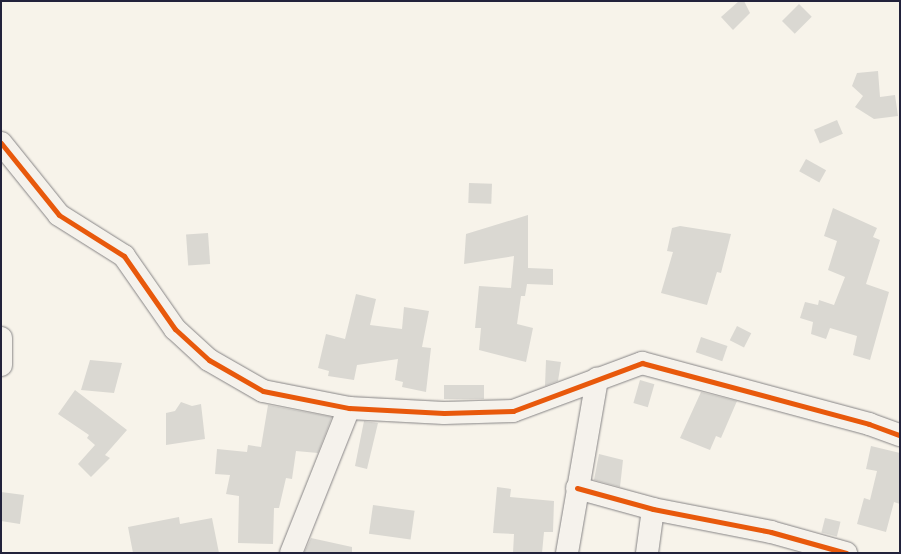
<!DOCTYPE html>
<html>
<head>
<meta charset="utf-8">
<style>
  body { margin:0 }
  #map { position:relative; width:901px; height:554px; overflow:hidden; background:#f7f3ea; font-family:Mali,sans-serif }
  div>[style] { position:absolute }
  .building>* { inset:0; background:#dad8d2; transform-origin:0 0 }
  .roads { filter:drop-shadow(0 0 1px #868485) drop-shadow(0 0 1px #868485) }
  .minor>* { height:22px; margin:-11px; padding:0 11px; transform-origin:11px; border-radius:11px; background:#f5f2ec }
  .cycleway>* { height:5px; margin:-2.5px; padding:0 2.5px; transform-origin:2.5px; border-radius:2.5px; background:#e8590c }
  span { translate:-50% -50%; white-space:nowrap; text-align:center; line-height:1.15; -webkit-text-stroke:3.5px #fcf5e5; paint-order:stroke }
  .frame { position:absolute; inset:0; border:2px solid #22223b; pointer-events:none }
</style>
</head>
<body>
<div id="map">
  <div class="building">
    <div style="clip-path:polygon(739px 1px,744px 1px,750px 13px,733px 30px,721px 17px)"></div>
    <div style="left:799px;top:4px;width:18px;height:24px;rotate:45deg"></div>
    <div style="clip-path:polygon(878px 71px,880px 97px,895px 95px,898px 116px,874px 119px,855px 107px,863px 96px,852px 86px,857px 73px)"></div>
    <div style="left:837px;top:120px;width:15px;height:25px;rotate:67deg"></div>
    <div style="left:806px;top:159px;width:23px;height:14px;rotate:29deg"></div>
    <div style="left:469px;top:183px;width:23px;height:20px;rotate:2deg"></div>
    <div style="clip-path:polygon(833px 208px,877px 228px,873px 237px,880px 240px,866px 284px,889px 292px,870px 360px,853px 355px,857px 336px,830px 328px,826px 339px,811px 334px,813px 322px,800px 318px,805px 302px,818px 305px,819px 300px,834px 305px,845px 277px,828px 270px,837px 241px,824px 236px)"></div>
    <div style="clip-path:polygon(528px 215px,528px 268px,553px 269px,553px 285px,527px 284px,525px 296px,521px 296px,517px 324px,533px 328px,526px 362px,479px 350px,481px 328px,475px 328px,479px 286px,511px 288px,514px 256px,464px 264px,466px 234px)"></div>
    <div style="clip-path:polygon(680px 226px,731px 234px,721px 273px,717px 272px,707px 305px,661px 293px,673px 252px,667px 251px,672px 228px)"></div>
    <div style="left:208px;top:233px;width:31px;height:22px;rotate:86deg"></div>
    <div style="clip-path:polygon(356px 294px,376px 299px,370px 325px,402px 329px,404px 307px,429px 311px,422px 347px,431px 348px,426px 392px,402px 387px,403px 382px,395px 380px,398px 359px,357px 365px,354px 380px,328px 376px,329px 371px,318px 368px,326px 334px,345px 339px)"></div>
    <div style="left:737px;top:326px;width:16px;height:16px;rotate:27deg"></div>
    <div style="left:701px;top:337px;width:28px;height:16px;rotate:19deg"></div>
    <div style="clip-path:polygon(90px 360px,122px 363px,114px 393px,81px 390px)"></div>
    <div style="clip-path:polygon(546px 360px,561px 362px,558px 381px,545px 386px)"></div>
    <div style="left:640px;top:380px;width:15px;height:24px;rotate:16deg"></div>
    <div style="left:484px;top:385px;width:14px;height:40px;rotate:90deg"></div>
    <div style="clip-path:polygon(75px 390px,127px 430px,105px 455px,110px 458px,91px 477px,78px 464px,95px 445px,87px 438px,89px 435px,58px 414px)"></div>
    <div style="clip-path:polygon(701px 392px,737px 401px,721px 438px,716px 436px,710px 450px,680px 438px)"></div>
    <div style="clip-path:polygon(181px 402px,192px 406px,201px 404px,205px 439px,166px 445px,166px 413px,175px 411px)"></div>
    <div style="clip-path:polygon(268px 405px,332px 417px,318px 453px,296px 451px,292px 479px,286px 478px,279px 508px,274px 508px,273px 544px,238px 543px,239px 496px,226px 494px,230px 475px,215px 474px,217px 449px,247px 452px,248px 445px,261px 447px)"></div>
    <div style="clip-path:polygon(364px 421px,378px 423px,367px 469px,355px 466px)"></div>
    <div style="clip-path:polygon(871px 446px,900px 453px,900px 504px,894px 502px,886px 532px,857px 524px,864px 498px,870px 500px,877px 471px,866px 469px)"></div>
    <div style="clip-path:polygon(599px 454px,623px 460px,620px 487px,594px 480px)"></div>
    <div style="clip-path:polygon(497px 487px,511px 489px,510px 497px,554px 501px,553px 532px,544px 532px,542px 553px,513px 553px,514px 534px,493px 533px)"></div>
    <div style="clip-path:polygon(1px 492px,24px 495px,20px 524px,1px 521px)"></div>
    <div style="left:373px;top:505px;width:42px;height:29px;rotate:8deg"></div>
    <div style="clip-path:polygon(179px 517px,180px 524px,212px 518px,219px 553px,133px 553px,128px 527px)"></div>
    <div style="left:825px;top:518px;width:16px;height:15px;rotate:14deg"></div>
    <div style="clip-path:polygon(311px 538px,352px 547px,352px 553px,304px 553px)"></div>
  </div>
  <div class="roads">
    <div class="minor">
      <div style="left:1px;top:143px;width:92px;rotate:51.1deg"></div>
      <div style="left:59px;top:215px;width:77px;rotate:32.2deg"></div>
      <div style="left:124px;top:256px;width:89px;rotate:55.1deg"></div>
      <div style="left:175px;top:329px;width:46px;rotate:42.4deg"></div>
      <div style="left:209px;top:360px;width:62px;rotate:29.9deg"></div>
      <div style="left:263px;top:391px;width:88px;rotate:11.2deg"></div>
      <div style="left:349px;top:408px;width:95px;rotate:3deg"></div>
      <div style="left:444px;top:413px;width:69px;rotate:-1.7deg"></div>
      <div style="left:513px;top:411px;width:138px;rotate:-20.4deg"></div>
      <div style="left:642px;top:363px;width:235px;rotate:15deg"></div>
      <div style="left:869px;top:424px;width:33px;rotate:20deg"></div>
      <div style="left:1px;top:338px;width:27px;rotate:90deg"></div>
      <div style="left:577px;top:488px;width:79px;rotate:15.4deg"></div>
      <div style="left:653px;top:509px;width:120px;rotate:11deg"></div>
      <div style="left:771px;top:532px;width:78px;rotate:15.6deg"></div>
      <div style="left:291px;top:553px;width:156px;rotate:-68.2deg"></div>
      <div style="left:567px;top:553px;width:177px;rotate:-80.2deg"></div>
      <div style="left:647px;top:553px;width:44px;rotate:-82.2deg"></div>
    </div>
  </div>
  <div class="cycleway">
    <div style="left:1px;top:143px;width:92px;rotate:51.1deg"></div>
    <div style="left:59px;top:215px;width:77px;rotate:32.2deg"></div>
    <div style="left:124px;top:256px;width:89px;rotate:55.1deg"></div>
    <div style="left:175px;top:329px;width:46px;rotate:42.4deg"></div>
    <div style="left:209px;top:360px;width:62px;rotate:29.9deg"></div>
    <div style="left:263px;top:391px;width:88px;rotate:11.2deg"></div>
    <div style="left:349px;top:408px;width:95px;rotate:3deg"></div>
    <div style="left:444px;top:413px;width:69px;rotate:-1.7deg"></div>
    <div style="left:513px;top:411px;width:138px;rotate:-20.4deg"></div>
    <div style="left:642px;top:363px;width:235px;rotate:15deg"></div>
    <div style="left:869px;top:424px;width:33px;rotate:20deg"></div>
    <div style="left:577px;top:488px;width:79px;rotate:15.4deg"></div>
    <div style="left:653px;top:509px;width:120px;rotate:11deg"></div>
    <div style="left:771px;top:532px;width:78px;rotate:15.6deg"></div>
  </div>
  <div class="frame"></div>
</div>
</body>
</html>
